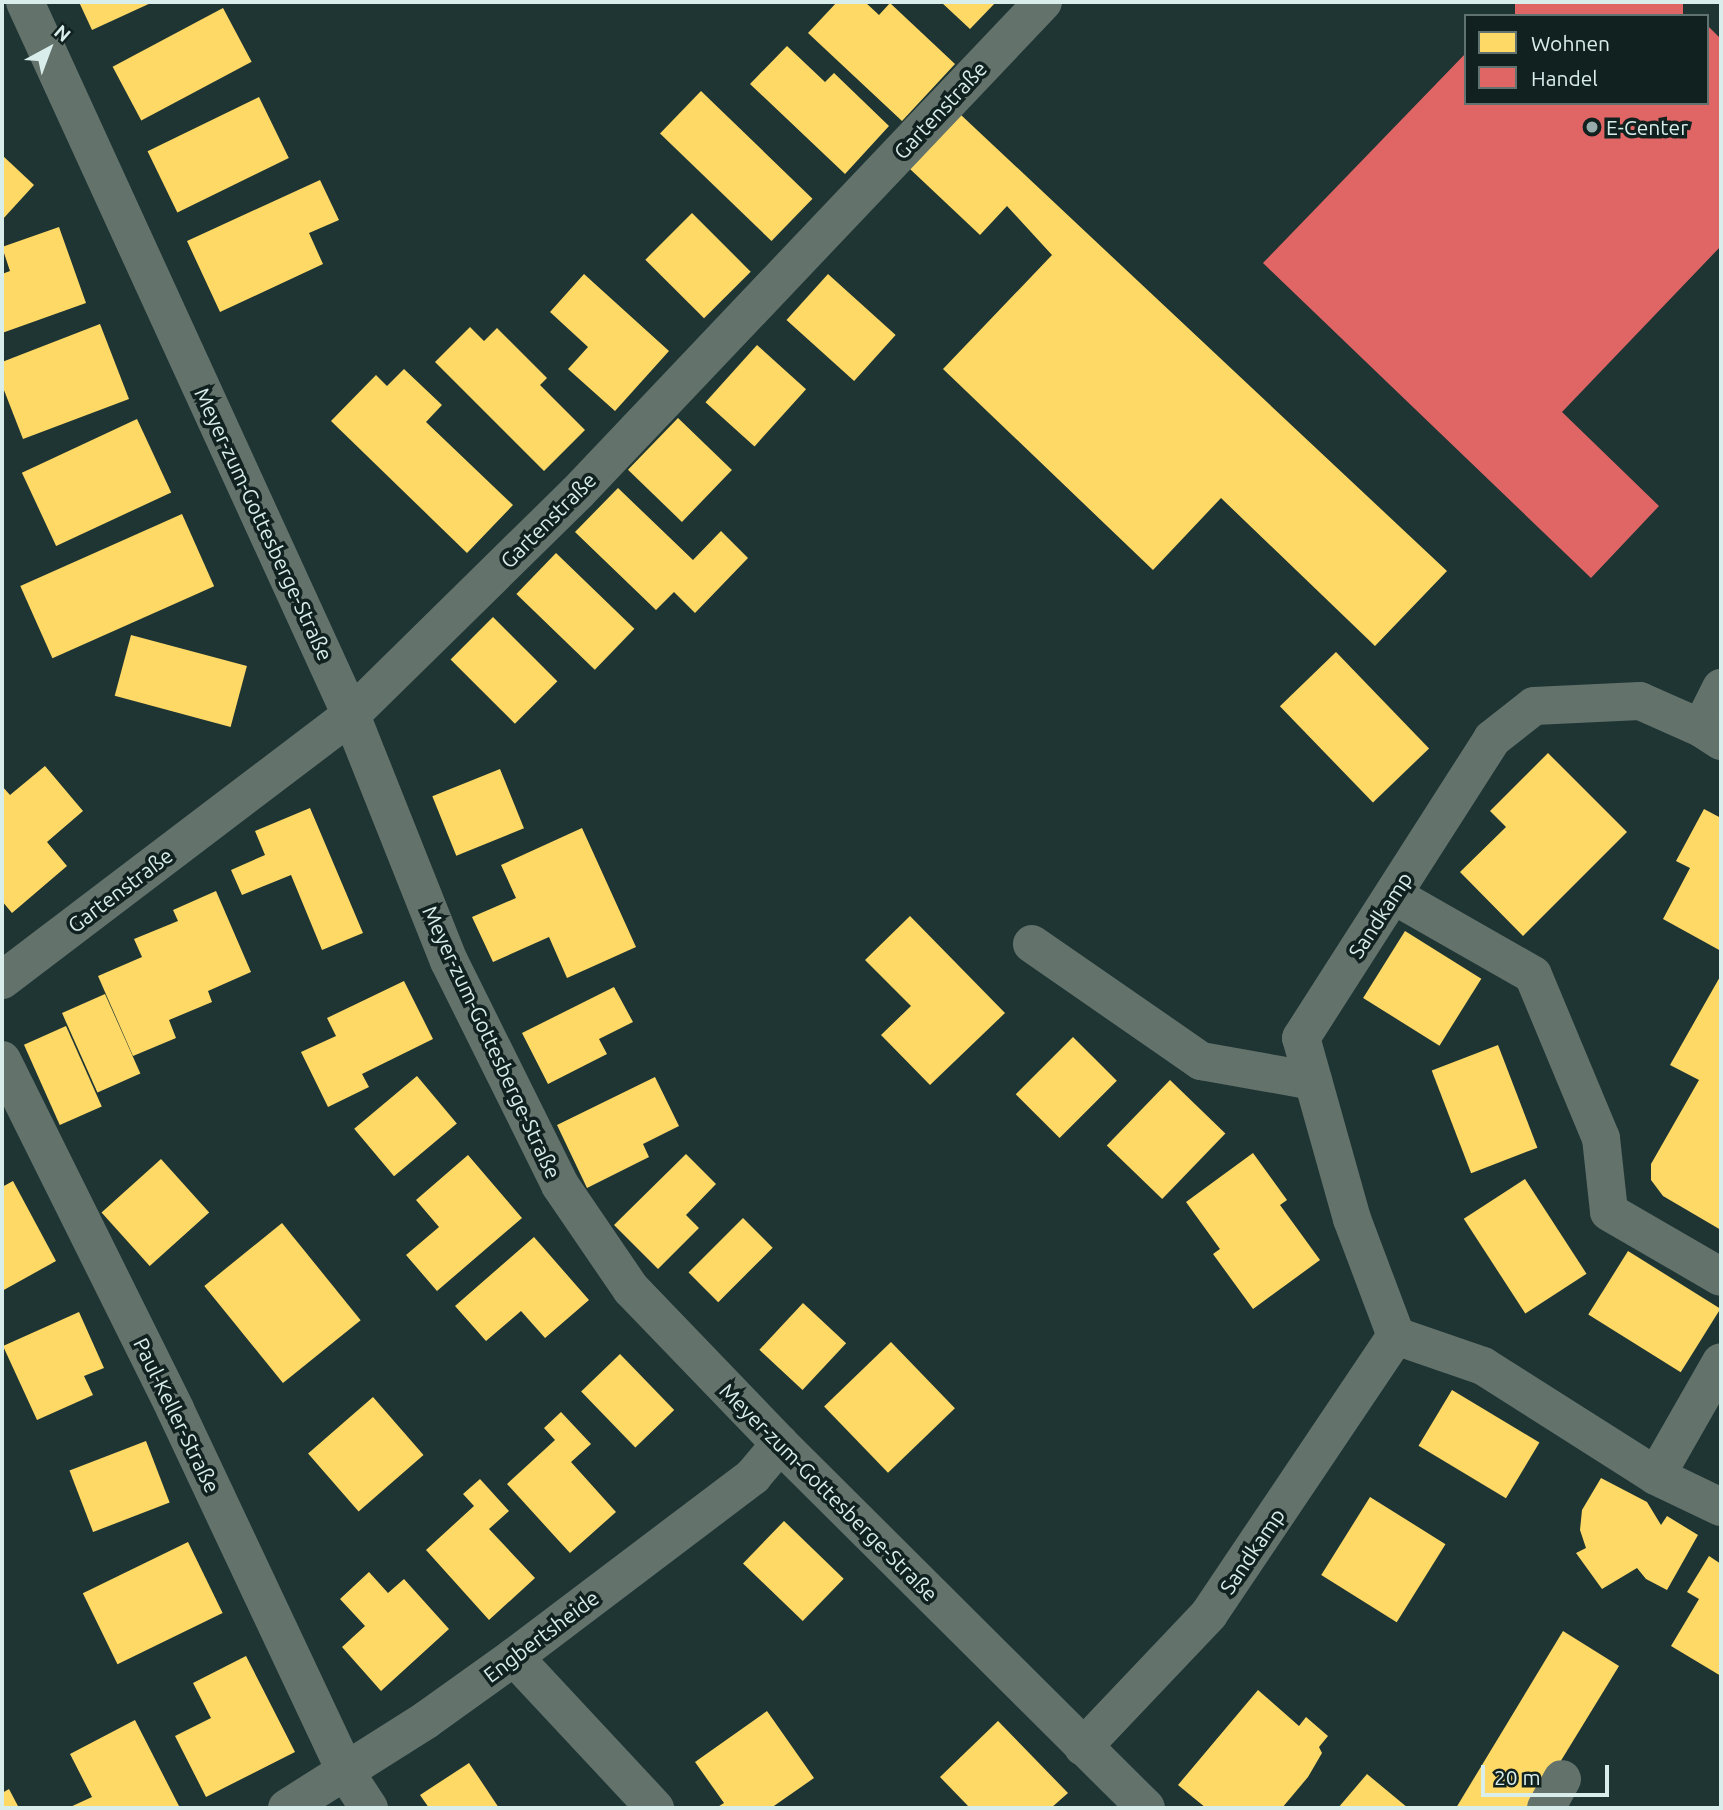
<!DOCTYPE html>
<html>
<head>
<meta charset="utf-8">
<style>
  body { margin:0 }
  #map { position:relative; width:1723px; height:1810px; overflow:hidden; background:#1f3533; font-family:Ubuntu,sans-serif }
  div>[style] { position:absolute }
  .homes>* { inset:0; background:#ffd966; transform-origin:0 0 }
  .shops>* { inset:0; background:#e06666; transform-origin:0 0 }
  .minor>* { height:38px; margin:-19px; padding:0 19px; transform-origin:19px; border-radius:19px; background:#63726b }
  .dots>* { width:19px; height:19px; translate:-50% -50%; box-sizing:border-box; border:4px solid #11211f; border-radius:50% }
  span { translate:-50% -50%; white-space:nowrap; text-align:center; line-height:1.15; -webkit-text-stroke:7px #11211f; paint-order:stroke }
  .street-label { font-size:21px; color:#d9edeb }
  .poi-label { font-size:21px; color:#d9edeb }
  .left { translate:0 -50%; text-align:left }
  .frame { position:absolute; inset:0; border:4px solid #d9edeb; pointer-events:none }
  .legend { position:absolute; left:1464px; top:14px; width:245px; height:91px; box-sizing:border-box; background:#11211f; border:2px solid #617371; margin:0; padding:9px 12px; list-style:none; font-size:21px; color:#d9edeb }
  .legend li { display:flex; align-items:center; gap:14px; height:35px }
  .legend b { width:35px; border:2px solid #617371 }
  .north { position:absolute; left:14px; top:14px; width:70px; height:70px; -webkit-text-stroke:5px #11211f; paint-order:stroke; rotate:41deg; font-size:19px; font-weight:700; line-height:28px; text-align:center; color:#d9edeb }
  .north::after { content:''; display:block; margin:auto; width:24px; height:32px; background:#d9edeb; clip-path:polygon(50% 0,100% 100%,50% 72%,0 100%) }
  .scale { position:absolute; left:1481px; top:1765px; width:128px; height:32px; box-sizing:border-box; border:4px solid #d9edeb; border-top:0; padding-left:9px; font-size:21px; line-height:24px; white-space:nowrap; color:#d9edeb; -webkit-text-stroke:5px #11211f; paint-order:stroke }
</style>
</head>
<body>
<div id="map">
  <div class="homes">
    <div style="clip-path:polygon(79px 2px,153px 2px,92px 30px)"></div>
    <div style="clip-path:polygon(837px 2px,865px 2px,879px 15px,890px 3px,955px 64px,902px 121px,808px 33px)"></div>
    <div style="clip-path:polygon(941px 2px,996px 2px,970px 29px)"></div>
    <div style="left:223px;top:8px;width:61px;height:125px;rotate:62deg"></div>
    <div style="clip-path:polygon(787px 46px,825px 82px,834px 73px,889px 126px,845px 174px,750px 84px)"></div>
    <div style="left:701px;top:91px;width:155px;height:59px;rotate:44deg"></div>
    <div style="left:259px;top:97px;width:68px;height:124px;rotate:64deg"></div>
    <div style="clip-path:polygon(961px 115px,1447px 571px,1375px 646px,1221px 498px,1153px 570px,943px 369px,1052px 255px,1007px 206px,980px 235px,910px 169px)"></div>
    <div style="clip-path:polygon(2px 155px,34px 185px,2px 220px)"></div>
    <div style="clip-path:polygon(320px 180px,339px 220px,309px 233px,323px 264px,220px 312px,187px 241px)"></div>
    <div style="left:692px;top:213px;width:83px;height:66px;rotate:45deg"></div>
    <div style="clip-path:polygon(59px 227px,86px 303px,2px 333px,2px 274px,10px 271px,2px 247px)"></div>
    <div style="clip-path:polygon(584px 274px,669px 351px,615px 411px,568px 369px,588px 347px,550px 312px)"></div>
    <div style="left:828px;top:274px;width:91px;height:62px;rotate:42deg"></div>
    <div style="clip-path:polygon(100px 324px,129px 399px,23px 439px,2px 385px,2px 362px)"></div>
    <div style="clip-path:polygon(470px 327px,484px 341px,497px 328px,547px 378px,540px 385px,585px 430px,544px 471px,435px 362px)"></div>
    <div style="left:757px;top:345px;width:66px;height:77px;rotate:42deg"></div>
    <div style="clip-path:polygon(404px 369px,442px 405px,426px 422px,513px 505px,467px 553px,331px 421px,376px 375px,387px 386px)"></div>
    <div style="left:678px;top:418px;width:75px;height:72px;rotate:44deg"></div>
    <div style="left:137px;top:419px;width:81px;height:127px;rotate:65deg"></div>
    <div style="clip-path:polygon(618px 488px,693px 560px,721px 531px,748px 558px,695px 613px,674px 592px,656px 610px,575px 532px)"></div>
    <div style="left:182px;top:514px;width:79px;height:177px;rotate:66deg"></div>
    <div style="left:556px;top:553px;width:109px;height:57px;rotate:44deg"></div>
    <div style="left:493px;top:617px;width:91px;height:60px;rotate:45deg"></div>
    <div style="left:131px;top:635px;width:120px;height:63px;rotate:15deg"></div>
    <div style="left:1336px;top:652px;width:134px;height:78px;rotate:46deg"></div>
    <div style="clip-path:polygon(1548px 753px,1627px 832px,1523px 936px,1460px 872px,1506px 827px,1490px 811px)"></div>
    <div style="clip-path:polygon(45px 766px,83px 811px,47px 842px,67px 866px,12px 913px,2px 901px,2px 786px,10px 795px)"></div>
    <div style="left:500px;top:769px;width:64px;height:73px;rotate:68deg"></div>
    <div style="clip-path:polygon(310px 808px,363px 933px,322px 950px,291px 875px,242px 895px,231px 870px,265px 855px,255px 831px)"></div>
    <div style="clip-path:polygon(1704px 809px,1721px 818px,1721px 951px,1663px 919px,1690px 868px,1676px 861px)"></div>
    <div style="clip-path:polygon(582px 828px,636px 947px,567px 978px,549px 937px,493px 962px,472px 917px,516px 898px,501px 865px)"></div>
    <div style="clip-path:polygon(216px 891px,251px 972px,208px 991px,212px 1002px,169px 1020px,176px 1038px,133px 1056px,98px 976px,142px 957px,134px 939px,178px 921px,173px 910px)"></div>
    <div style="clip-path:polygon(910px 916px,1005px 1013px,930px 1085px,881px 1035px,911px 1006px,865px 960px)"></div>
    <div style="left:1405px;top:931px;width:90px;height:79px;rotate:32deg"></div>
    <div style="clip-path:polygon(1721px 975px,1721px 1230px,1663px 1196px,1651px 1180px,1651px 1164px,1699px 1080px,1670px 1065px)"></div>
    <div style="clip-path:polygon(404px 981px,433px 1039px,362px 1074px,369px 1087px,328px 1107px,301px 1052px,336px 1036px,327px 1018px)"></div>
    <div style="clip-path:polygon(614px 987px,633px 1022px,599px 1039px,607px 1054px,548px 1084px,522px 1033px)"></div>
    <div style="left:105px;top:994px;width:87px;height:47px;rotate:66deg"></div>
    <div style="left:66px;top:1026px;width:88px;height:46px;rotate:66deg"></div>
    <div style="left:1073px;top:1037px;width:62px;height:81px;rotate:45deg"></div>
    <div style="left:1498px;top:1045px;width:110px;height:71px;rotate:69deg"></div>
    <div style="left:417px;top:1076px;width:62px;height:82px;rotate:50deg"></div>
    <div style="clip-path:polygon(655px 1077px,679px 1126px,643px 1144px,649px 1157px,587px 1188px,557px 1125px)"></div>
    <div style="left:1170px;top:1080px;width:77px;height:91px;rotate:44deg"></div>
    <div style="clip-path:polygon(1253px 1153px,1287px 1200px,1280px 1205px,1320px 1260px,1253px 1309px,1213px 1254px,1220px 1249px,1186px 1202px)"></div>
    <div style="clip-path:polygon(686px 1154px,716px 1184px,686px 1215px,699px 1228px,658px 1269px,614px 1225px)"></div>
    <div style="clip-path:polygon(468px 1155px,522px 1218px,437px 1291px,406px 1255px,439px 1227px,416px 1200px)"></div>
    <div style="left:161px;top:1159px;width:72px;height:80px;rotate:48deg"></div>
    <div style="left:1525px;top:1179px;width:113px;height:73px;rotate:57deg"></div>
    <div style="clip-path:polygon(13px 1181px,56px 1261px,2px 1291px,2px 1187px)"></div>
    <div style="left:743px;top:1218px;width:42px;height:77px;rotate:45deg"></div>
    <div style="left:282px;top:1223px;width:125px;height:100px;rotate:51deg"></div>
    <div style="clip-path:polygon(534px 1237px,589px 1300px,545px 1338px,521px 1311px,486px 1341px,455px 1306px)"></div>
    <div style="left:1628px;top:1251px;width:109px;height:75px;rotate:32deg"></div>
    <div style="left:803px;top:1303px;width:59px;height:64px;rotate:43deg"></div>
    <div style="clip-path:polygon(79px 1312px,104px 1368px,84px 1376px,93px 1395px,37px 1420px,3px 1346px)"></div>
    <div style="left:891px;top:1342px;width:92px;height:93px;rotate:46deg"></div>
    <div style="left:620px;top:1354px;width:78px;height:54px;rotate:46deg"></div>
    <div style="left:1452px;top:1390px;width:102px;height:65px;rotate:31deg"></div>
    <div style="left:373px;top:1397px;width:77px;height:86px;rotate:49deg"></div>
    <div style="clip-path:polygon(561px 1412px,591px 1444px,571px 1462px,616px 1512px,570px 1553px,507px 1484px,555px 1440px,544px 1428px)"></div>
    <div style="left:146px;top:1441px;width:66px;height:82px;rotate:69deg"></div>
    <div style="clip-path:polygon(1601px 1478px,1647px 1502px,1661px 1525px,1667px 1516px,1698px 1535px,1667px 1590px,1646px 1579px,1637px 1568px,1602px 1589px,1576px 1553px,1586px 1548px,1580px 1530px,1582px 1510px)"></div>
    <div style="clip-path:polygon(480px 1479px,509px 1511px,489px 1529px,535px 1578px,489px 1620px,426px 1550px,474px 1506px,463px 1494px)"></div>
    <div style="left:1370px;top:1497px;width:89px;height:92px;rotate:32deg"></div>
    <div style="left:784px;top:1521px;width:83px;height:59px;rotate:44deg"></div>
    <div style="left:188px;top:1542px;width:79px;height:117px;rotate:64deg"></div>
    <div style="clip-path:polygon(1709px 1556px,1721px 1564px,1721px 1676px,1671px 1646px,1699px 1599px,1687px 1592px)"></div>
    <div style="clip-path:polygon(369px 1572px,388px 1593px,404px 1579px,449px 1629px,381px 1691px,342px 1647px,365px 1626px,340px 1599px)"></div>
    <div style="clip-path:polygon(1563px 1631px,1619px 1666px,1532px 1808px,1456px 1808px)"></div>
    <div style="clip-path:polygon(246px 1656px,295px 1752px,206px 1797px,175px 1736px,211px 1718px,193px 1683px)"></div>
    <div style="clip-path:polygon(1258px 1690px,1299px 1726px,1306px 1717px,1328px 1736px,1319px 1747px,1322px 1753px,1308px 1777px,1282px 1808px,1206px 1808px,1178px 1785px)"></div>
    <div style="clip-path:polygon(767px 1711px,814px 1778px,771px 1808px,716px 1808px,724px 1803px,695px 1762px)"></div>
    <div style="clip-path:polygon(135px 1720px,180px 1808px,68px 1808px,92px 1797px,70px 1754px)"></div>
    <div style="clip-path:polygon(998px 1721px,1068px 1793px,1051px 1808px,970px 1808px,940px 1777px)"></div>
    <div style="clip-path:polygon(469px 1763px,499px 1808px,429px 1808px,420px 1795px)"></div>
    <div style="clip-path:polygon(1367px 1774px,1408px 1808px,1338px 1808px)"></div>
    <div style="clip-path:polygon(9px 1789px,19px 1808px,2px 1808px,2px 1793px)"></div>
  </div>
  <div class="shops">
    <div style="left:1515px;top:2px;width:168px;height:19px"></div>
    <div style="clip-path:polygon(1707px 25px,1721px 39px,1721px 246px,1562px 412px,1659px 506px,1591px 578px,1263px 263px,1466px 53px,1466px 103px,1707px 103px)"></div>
  </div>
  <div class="minor">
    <div style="left:25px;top:2px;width:784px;rotate:65.43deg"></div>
    <div style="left:351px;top:715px;width:265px;rotate:68.3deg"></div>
    <div style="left:449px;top:961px;width:250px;rotate:63.6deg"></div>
    <div style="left:560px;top:1185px;width:126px;rotate:55.7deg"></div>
    <div style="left:631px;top:1289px;width:215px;rotate:46.1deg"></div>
    <div style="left:780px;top:1444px;width:516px;rotate:44.84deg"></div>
    <div style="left:1701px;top:728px;width:45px;rotate:-63.4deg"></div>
    <div style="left:1393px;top:895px;width:161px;rotate:29.7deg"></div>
    <div style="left:1533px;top:975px;width:177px;rotate:67.4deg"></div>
    <div style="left:1601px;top:1138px;width:74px;rotate:83.8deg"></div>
    <div style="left:1609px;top:1212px;width:129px;rotate:30.1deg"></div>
    <div style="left:1032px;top:944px;width:206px;rotate:34.7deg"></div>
    <div style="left:1201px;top:1061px;width:114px;rotate:10.1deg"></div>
    <div style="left:2px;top:980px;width:438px;rotate:-37.2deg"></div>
    <div style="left:351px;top:715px;width:317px;rotate:-44.5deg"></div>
    <div style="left:577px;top:493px;width:677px;rotate:-46.5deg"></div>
    <div style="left:2px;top:1060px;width:390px;rotate:63.6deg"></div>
    <div style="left:175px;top:1409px;width:402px;rotate:64.8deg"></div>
    <div style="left:346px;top:1773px;width:42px;rotate:56.7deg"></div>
    <div style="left:1396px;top:1336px;width:125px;rotate:-110.6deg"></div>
    <div style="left:1352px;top:1219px;width:188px;rotate:-105.7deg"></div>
    <div style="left:1301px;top:1038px;width:355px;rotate:-57.4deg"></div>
    <div style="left:1492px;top:739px;width:53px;rotate:-38.2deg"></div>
    <div style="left:1534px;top:706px;width:106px;rotate:-2.7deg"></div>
    <div style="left:1640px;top:701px;width:67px;rotate:23.9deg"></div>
    <div style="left:1701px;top:728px;width:24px;rotate:33deg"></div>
    <div style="left:1396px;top:1336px;width:92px;rotate:19deg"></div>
    <div style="left:1483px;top:1366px;width:205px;rotate:32.4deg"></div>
    <div style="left:1656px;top:1476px;width:72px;rotate:25.5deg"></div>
    <div style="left:1656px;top:1476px;width:131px;rotate:-60.3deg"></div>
    <div style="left:514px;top:1657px;width:207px;rotate:47deg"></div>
    <div style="left:1083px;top:1747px;width:183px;rotate:-46.5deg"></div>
    <div style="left:1209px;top:1614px;width:335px;rotate:-56.1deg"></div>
    <div style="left:287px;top:1808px;width:165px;rotate:-32.3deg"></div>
    <div style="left:426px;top:1720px;width:108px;rotate:-35.6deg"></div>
    <div style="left:514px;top:1657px;width:300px;rotate:-37.1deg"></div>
    <div style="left:753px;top:1476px;width:42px;rotate:-49.8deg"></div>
    <div style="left:1546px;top:1808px;width:33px;rotate:-61deg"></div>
  </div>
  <div class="dots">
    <div style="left:1592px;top:127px;background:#98adab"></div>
  </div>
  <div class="street-label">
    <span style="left:940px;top:110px;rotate:-47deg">Gartenstraße</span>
    <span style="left:548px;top:520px;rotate:-45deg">Gartenstraße</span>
    <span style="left:264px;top:524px;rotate:65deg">Meyer-zum-Gottesberge-Straße</span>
    <span style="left:120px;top:890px;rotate:-37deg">Gartenstraße</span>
    <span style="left:1380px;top:915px;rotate:-57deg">Sandkamp</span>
    <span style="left:492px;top:1042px;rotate:65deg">Meyer-zum-Gottesberge-Straße</span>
    <span style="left:177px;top:1415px;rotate:64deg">Paul-Keller-Straße</span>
    <span style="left:829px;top:1492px;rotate:45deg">Meyer-zum-Gottesberge-Straße</span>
    <span style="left:1252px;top:1551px;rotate:-56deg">Sandkamp</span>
    <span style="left:541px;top:1636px;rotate:-37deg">Engbertsheide</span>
  </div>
  <div class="poi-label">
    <span class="left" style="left:1606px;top:127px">E-Center</span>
  </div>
  <div class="frame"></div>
  <ul class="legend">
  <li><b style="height:19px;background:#ffd966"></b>Wohnen</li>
  <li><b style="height:19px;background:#e06666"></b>Handel</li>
  </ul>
  <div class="north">N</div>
  <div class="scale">20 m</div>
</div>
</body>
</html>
